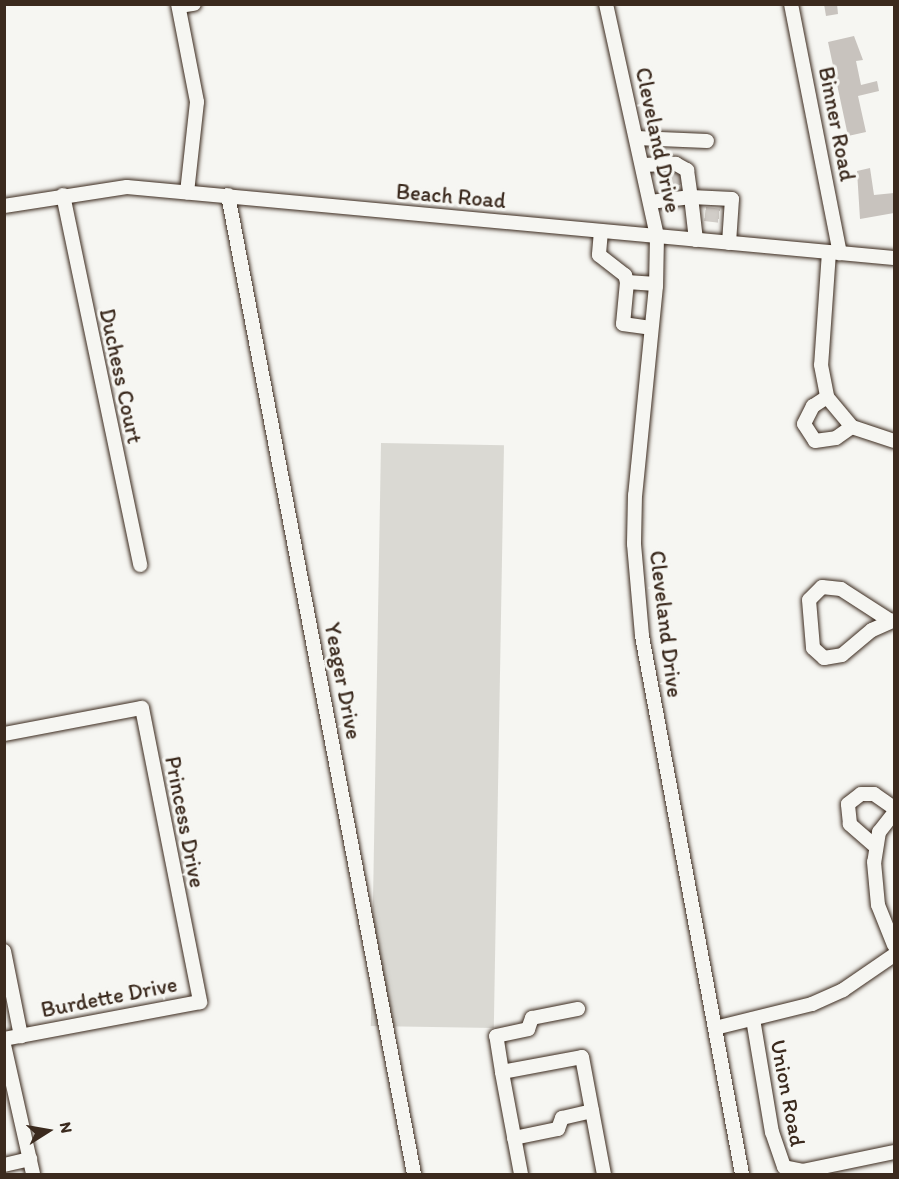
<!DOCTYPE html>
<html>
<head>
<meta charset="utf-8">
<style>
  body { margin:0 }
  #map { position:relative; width:899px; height:1179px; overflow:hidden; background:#f6f6f2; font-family:Itim,sans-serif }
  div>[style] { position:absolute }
  .green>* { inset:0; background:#dad9d3; transform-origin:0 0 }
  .building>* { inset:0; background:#c8c3be }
  .minor-tunnel>* { height:14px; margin-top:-7px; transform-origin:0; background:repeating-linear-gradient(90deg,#d1cdc8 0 14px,transparent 0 21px) }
  .roads { filter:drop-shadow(0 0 2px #3b2a1e) drop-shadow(0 0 2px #3b2a1e) }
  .minor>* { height:14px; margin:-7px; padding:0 7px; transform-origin:7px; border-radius:7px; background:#f6f6f2 }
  span { translate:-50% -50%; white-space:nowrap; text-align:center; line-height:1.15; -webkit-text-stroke:6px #f6f6f2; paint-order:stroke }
  .street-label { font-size:22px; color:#3b2a1e }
  .frame { position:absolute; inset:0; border:6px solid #3b2a1e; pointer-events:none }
  .north { position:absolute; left:18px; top:1101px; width:60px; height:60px; -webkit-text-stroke:4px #f6f6f2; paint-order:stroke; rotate:79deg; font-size:16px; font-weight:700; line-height:24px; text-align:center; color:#3b2a1e }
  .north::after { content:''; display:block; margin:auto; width:21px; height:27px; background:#3b2a1e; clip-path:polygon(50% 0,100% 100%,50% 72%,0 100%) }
</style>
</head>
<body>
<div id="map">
  <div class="green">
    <div style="left:381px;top:443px;width:123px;height:583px;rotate:1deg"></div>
  </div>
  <div class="building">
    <div style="clip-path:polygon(824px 4px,837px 4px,838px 14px,826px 16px)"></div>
    <div style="clip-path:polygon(854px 36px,863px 60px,856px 61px,861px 85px,877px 81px,879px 91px,858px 96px,866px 132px,848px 136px,828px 42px)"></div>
    <div style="clip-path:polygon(870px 168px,874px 195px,894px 193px,894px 213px,860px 219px,857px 171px)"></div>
  </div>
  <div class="minor-tunnel">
    <div style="left:672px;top:172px;width:16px;rotate:76deg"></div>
    <div style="left:705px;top:214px;width:17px;rotate:7deg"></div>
  </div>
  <div class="roads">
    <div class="minor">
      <div style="left:178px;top:4px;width:100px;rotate:79deg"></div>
      <div style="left:197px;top:102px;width:91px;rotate:96.3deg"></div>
      <div style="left:606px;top:4px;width:238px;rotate:77.6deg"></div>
      <div style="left:657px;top:236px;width:50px;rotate:91.1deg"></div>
      <div style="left:656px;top:286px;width:210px;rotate:95.7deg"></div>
      <div style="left:635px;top:495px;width:49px;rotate:91.2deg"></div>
      <div style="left:634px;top:544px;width:92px;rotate:85deg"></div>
      <div style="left:642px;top:636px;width:547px;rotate:79.47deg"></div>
      <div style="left:791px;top:4px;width:254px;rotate:78.9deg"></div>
      <div style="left:179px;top:6px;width:15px;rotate:-8deg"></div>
      <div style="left:636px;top:138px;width:71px;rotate:2.4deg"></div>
      <div style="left:642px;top:165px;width:34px;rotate:-2deg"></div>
      <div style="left:676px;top:164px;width:13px;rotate:29deg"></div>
      <div style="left:687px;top:170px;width:27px;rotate:82deg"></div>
      <div style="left:691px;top:197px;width:41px;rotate:173deg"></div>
      <div style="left:63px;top:195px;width:378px;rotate:78.2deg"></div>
      <div style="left:228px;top:195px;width:997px;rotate:79.24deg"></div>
      <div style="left:4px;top:206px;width:124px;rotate:-8.8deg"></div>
      <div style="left:127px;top:187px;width:770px;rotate:5.29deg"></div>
      <div style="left:601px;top:231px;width:24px;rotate:95deg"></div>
      <div style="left:599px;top:255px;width:33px;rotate:38deg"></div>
      <div style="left:625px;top:275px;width:7px;rotate:74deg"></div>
      <div style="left:627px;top:282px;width:42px;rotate:95.4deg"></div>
      <div style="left:623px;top:324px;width:28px;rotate:8deg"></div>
      <div style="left:696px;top:240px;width:43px;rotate:-96.6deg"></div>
      <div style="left:691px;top:197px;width:41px;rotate:2.8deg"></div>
      <div style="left:732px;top:199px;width:44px;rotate:93.9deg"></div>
      <div style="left:829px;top:252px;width:113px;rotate:94deg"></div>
      <div style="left:821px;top:365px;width:33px;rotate:79deg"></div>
      <div style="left:827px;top:397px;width:39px;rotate:50deg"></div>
      <div style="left:852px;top:427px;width:44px;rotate:18.4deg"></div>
      <div style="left:627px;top:282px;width:29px;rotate:4deg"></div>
      <div style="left:827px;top:397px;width:17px;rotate:147deg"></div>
      <div style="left:813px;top:406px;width:20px;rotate:117deg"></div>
      <div style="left:804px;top:424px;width:20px;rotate:57deg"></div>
      <div style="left:815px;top:441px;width:21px;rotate:-8deg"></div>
      <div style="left:836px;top:438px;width:19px;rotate:-35deg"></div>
      <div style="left:889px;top:620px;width:57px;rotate:-147.1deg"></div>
      <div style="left:841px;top:589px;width:19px;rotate:-174deg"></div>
      <div style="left:822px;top:587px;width:18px;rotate:135deg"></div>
      <div style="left:809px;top:600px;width:48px;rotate:85.2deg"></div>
      <div style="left:813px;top:648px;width:15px;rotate:42deg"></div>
      <div style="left:824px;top:658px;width:18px;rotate:-9deg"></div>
      <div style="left:842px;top:655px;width:39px;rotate:-40deg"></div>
      <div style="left:872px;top:630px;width:24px;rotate:-24deg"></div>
      <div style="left:4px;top:734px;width:140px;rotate:-10.7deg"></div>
      <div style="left:142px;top:708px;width:300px;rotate:78.8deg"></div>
      <div style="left:200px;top:1002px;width:199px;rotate:169.3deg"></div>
      <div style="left:894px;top:813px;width:24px;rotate:128deg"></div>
      <div style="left:879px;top:832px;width:30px;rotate:99deg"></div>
      <div style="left:874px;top:862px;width:43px;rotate:84.7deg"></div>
      <div style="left:878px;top:905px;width:43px;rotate:68.2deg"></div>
      <div style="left:876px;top:847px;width:35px;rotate:-139deg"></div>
      <div style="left:850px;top:824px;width:20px;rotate:-96deg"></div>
      <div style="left:848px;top:804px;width:16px;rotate:-38deg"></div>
      <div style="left:861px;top:794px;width:13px"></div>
      <div style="left:874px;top:794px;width:24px;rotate:35deg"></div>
      <div style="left:4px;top:951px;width:87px;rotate:78.7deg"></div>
      <div style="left:753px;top:1019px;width:115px;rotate:80.5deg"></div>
      <div style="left:772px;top:1132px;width:37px;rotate:71deg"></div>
      <div style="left:784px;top:1167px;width:19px;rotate:12deg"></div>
      <div style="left:803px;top:1171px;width:93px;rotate:-11.8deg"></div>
      <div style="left:715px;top:1028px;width:100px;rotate:-13.9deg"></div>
      <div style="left:812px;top:1004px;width:34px;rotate:-24deg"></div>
      <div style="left:843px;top:990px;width:62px;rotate:-34.5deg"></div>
      <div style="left:4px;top:1045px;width:132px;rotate:77.3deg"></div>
      <div style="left:502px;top:1072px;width:36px;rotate:-99deg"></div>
      <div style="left:496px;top:1036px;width:33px;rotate:-12deg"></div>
      <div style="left:528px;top:1029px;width:12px;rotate:-70deg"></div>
      <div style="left:532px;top:1018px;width:47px;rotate:-11.1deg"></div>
      <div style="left:514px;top:1138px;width:45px;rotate:-11.6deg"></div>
      <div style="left:558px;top:1129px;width:12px;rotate:-70deg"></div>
      <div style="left:562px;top:1118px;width:31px;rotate:-13deg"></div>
      <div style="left:4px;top:1165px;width:27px;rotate:-13deg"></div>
      <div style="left:521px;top:1174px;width:104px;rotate:-100.6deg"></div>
      <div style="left:502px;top:1072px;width:81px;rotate:-10.6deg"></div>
      <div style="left:582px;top:1057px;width:119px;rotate:79.4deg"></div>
    </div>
  </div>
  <div class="street-label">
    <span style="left:837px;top:124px;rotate:79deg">Binner Road</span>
    <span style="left:658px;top:140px;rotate:78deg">Cleveland Drive</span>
    <span style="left:451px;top:196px;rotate:5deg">Beach Road</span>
    <span style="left:121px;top:376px;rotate:78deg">Duchess Court</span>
    <span style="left:666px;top:624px;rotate:83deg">Cleveland Drive</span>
    <span style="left:343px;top:681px;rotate:79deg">Yeager Drive</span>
    <span style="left:185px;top:822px;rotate:79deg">Princess Drive</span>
    <span style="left:109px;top:997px;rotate:-11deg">Burdette Drive</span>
    <span style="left:788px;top:1093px;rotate:79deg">Union Road</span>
  </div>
  <div class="frame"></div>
  <div class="north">N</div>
</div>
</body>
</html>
